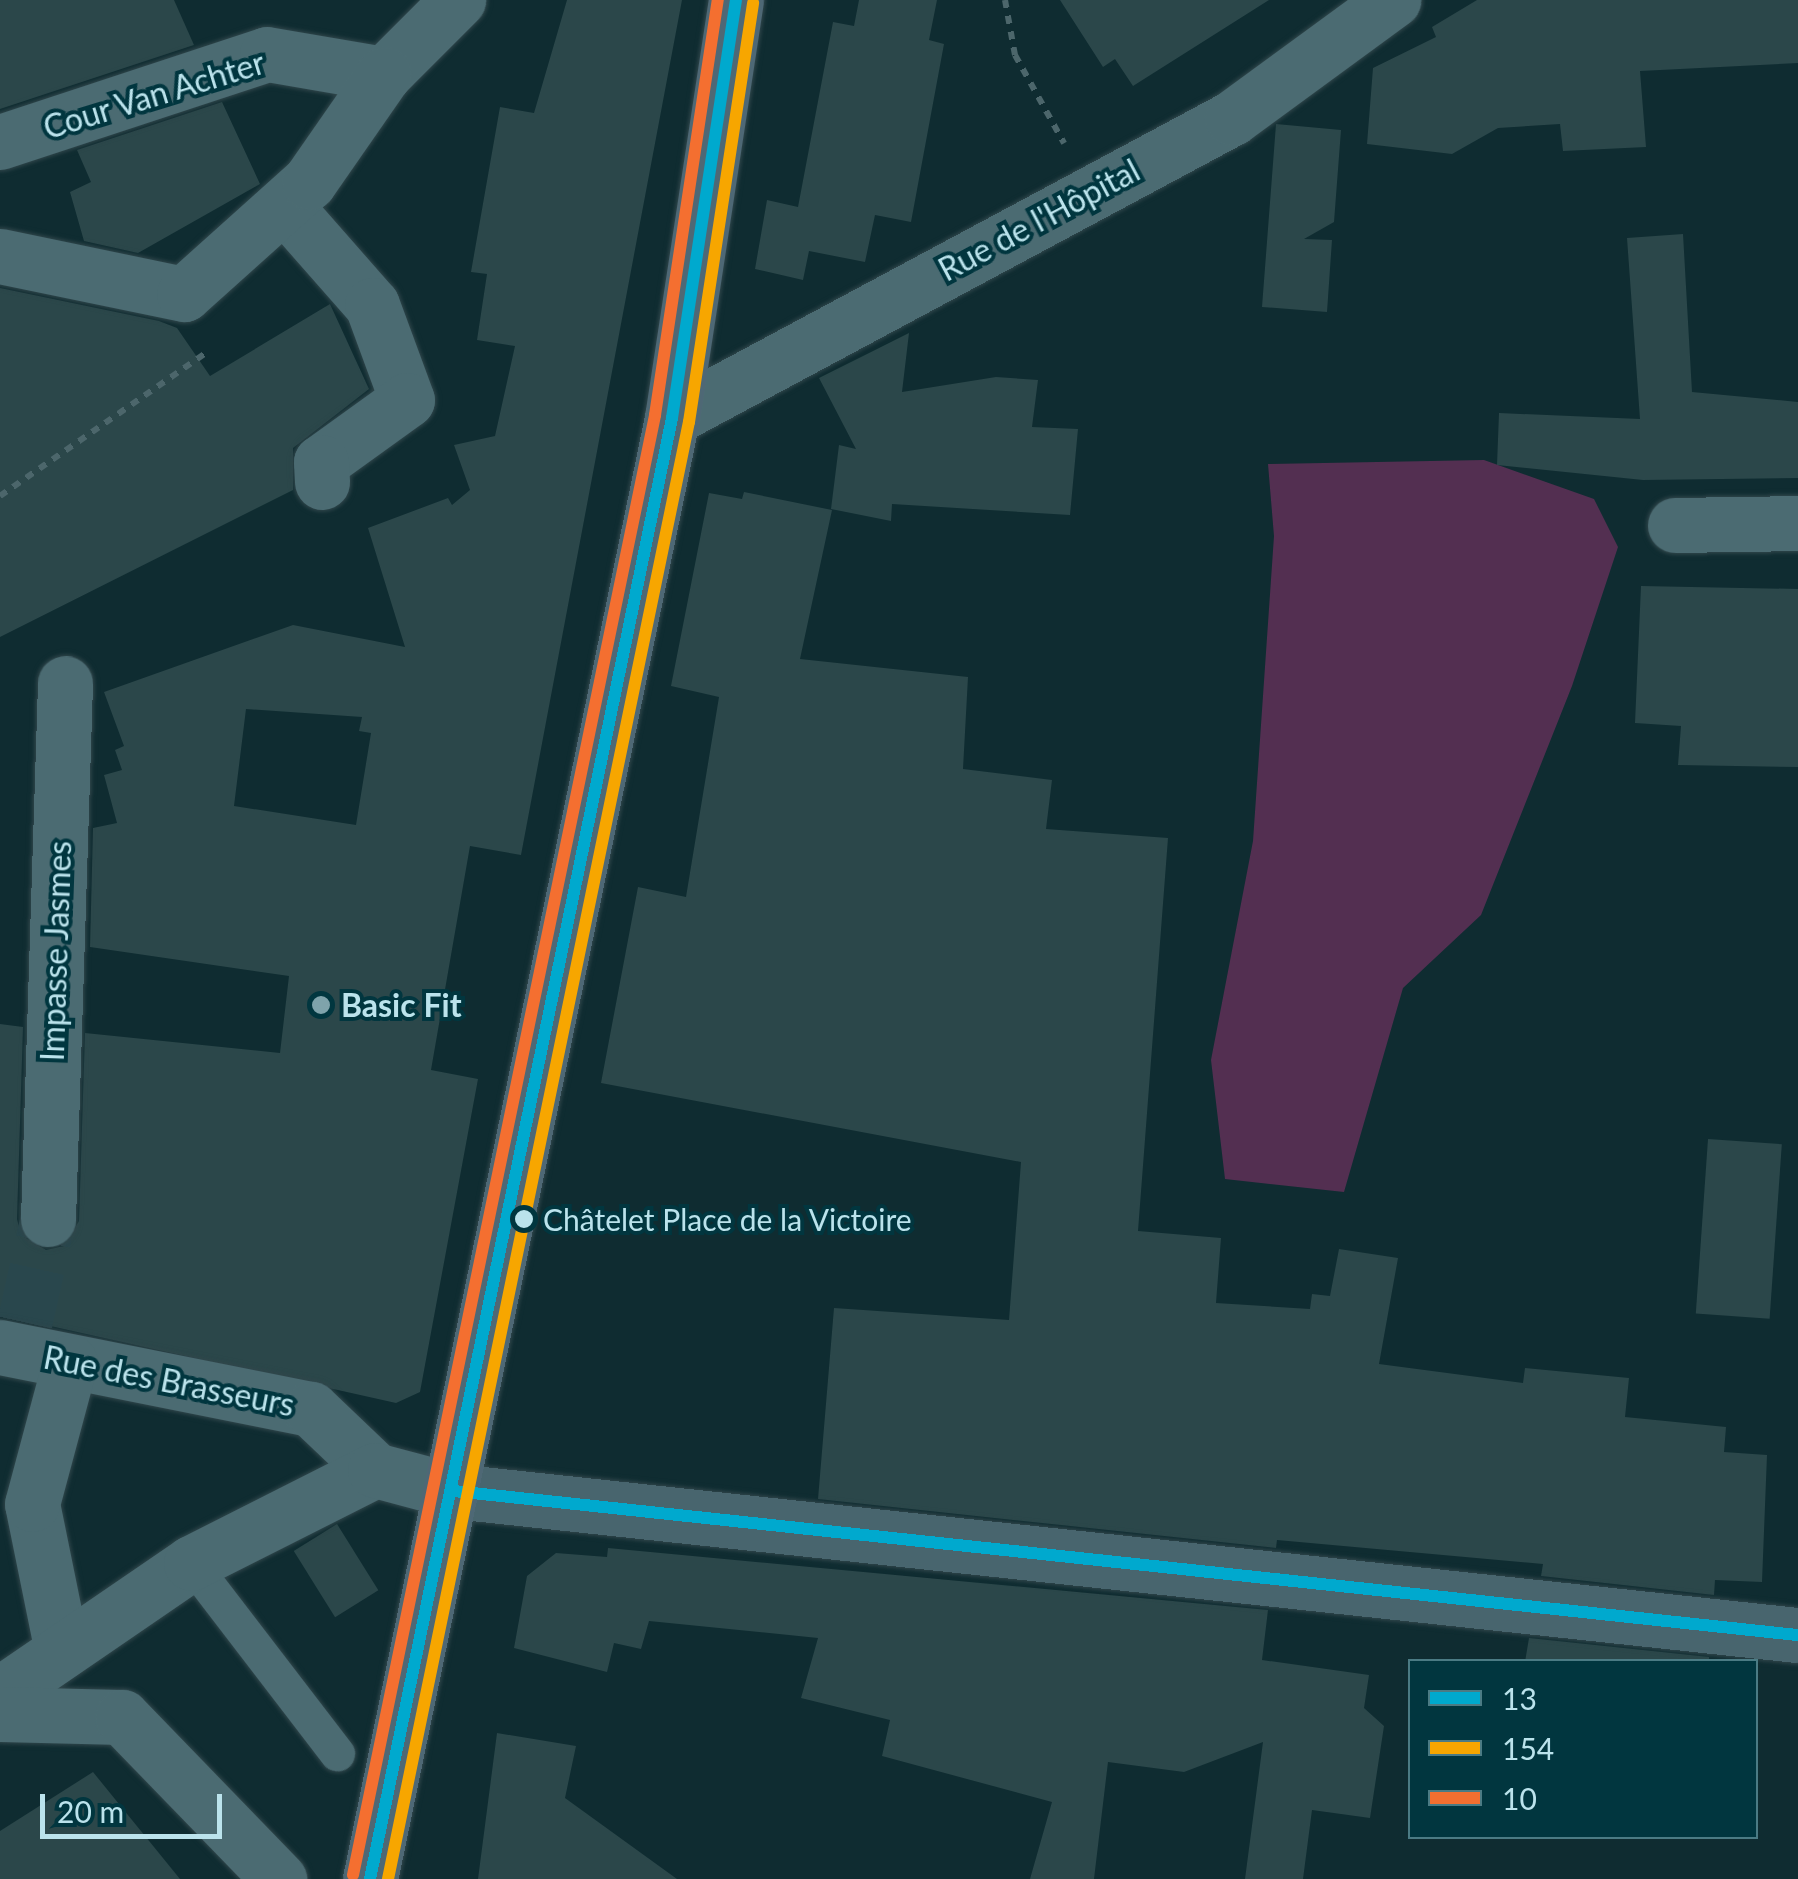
<!DOCTYPE html>
<html>
<head>
<meta charset="utf-8">
<style>
  body { margin:0 }
  #map { position:relative; width:1798px; height:1879px; overflow:hidden; background:#0f2c31; font-family:Lato,sans-serif }
  div>[style] { position:absolute }
  .green>* { inset:0; background:#532f51 }
  .building>* { inset:0; background:#2b474a; transform-origin:0 0 }
  .street-tunnel>* { height:55px; margin-top:-27.5px; transform-origin:0; background:repeating-linear-gradient(90deg,#29474d 0 55px,transparent 0 83px) }
  .path>* { height:6px; margin-top:-3px; transform-origin:0; background:repeating-linear-gradient(90deg,#4c666b 0 8px,transparent 0 16px) }
  .roads { filter:drop-shadow(0 0 2px #30464b) drop-shadow(0 0 2px #30464b) }
  .lane>* { height:35px; margin:-17.5px; padding:0 17.5px; transform-origin:17.5px; border-radius:17.5px; background:#4b6b72 }
  .street>* { height:55px; margin:-27.5px; padding:0 27.5px; transform-origin:27.5px; border-radius:27.5px; background:#4b6b72 }
  .secondary>* { height:55px; margin:-27.5px; padding:0 27.5px; transform-origin:27.5px; border-radius:27.5px; background:#48656e }
  .primary>* { height:55px; margin:-27.5px; padding:0 27.5px; transform-origin:27.5px; border-radius:27.5px; background:#4e6875 }
  .bus-1>* { height:12px; margin:-6px; padding:0 6px; transform-origin:6px; border-radius:6px; background:#00a9ce }
  .bus-2>* { height:12px; margin:-6px; padding:0 6px; transform-origin:6px; border-radius:6px; background:#f7a600 }
  .bus-3>* { height:12px; margin:-6px; padding:0 6px; transform-origin:6px; border-radius:6px; background:#f46f30 }
  .dots>* { width:28px; height:28px; translate:-50% -50%; box-sizing:border-box; border:5px solid #01363f; border-radius:50% }
  span { translate:-50% -50%; white-space:nowrap; text-align:center; line-height:1.15; -webkit-text-stroke:8px #01363f; paint-order:stroke }
  .bus-label { font-size:30px; color:#bbe3ec }
  .left { translate:0 -50%; text-align:left }
  .street-label { font-size:32px; color:#bbe3ec }
  .poi-label { font-size:32px; color:#bbe3ec; font-weight:700 }
  .legend { position:absolute; left:1408px; top:1659px; width:350px; height:180px; box-sizing:border-box; background:#01363f; border:2px solid #4b7b84; margin:0; padding:12px 18px; list-style:none; font-size:30px; color:#bbe3ec }
  .legend li { display:flex; align-items:center; gap:20px; height:50px }
  .legend b { width:50px; border:2px solid #4b7b84 }
  .scale { position:absolute; left:40px; top:1794px; width:182px; height:45px; box-sizing:border-box; border:5px solid #bbe3ec; border-top:0; padding-left:12px; font-size:30px; line-height:35px; white-space:nowrap; color:#bbe3ec; -webkit-text-stroke:8px #01363f; paint-order:stroke }
</style>
</head>
<body>
<div id="map">
  <div class="green">
    <div style="clip-path:polygon(1484px 460px,1594px 499px,1618px 547px,1572px 686px,1481px 915px,1403px 988px,1344px 1192px,1225px 1179px,1211px 1060px,1253px 841px,1274px 536px,1268px 464px)"></div>
  </div>
  <div class="building">
    <div style="clip-path:polygon(0 0,174px 0,194px 45px,0 109px)"></div>
    <div style="clip-path:polygon(evenodd,567px 0,682px 0,521px 855px,470px 846px,431px 1070px,478px 1079px,420px 1392px,396px 1403px,19px 1319px,0 1308px,0 1024px,23px 1027px,17px 1219px,21px 1235px,46px 1250px,64px 1246px,79px 1221px,85px 1033px,280px 1053px,289px 976px,90px 947px,93px 828px,117px 823px,104px 775px,122px 770px,115px 750px,124px 746px,104px 692px,293px 625px,405px 647px,368px 528px,448px 498px,452px 505px,470px 490px,454px 445px,495px 436px,515px 346px,477px 340px,487px 274px,471px 272px,500px 107px,534px 113px,567px 0,246px 709px,362px 717px,359px 731px,371px 733px,356px 825px,234px 806px,246px 709px)"></div>
    <div style="clip-path:polygon(859px 0,937px 0,929px 40px,944px 44px,911px 222px,875px 215px,865px 262px,809px 251px,803px 280px,755px 269px,767px 200px,798px 207px,833px 22px,854px 26px)"></div>
    <div style="clip-path:polygon(1060px 0,1269px 0,1133px 86px,1115px 59px,1103px 67px)"></div>
    <div style="clip-path:polygon(1477px 0,1798px 0,1798px 63px,1640px 71px,1646px 147px,1563px 151px,1560px 124px,1498px 128px,1452px 154px,1367px 144px,1373px 68px,1436px 37px,1432px 27px)"></div>
    <div style="clip-path:polygon(222px 102px,260px 184px,138px 253px,84px 241px,70px 192px,91px 182px,77px 150px)"></div>
    <div style="clip-path:polygon(1276px 124px,1341px 130px,1334px 222px,1304px 239px,1332px 240px,1327px 312px,1262px 307px)"></div>
    <div style="clip-path:polygon(1683px 234px,1692px 392px,1798px 402px,1798px 478px,1643px 480px,1497px 465px,1499px 413px,1640px 419px,1627px 238px)"></div>
    <div style="clip-path:polygon(0 288px,159px 321px,177px 328px,210px 376px,330px 304px,369px 389px,293px 448px,293px 490px,0 637px)"></div>
    <div style="clip-path:polygon(909px 333px,902px 392px,996px 377px,1038px 380px,1032px 427px,1078px 429px,1070px 515px,892px 504px,891px 521px,831px 509px,839px 445px,856px 449px,819px 378px)"></div>
    <div style="clip-path:polygon(744px 492px,832px 510px,800px 659px,968px 677px,963px 769px,1052px 780px,1046px 829px,1168px 838px,1138px 1231px,1221px 1238px,1216px 1303px,1310px 1309px,1312px 1294px,1330px 1296px,1339px 1249px,1398px 1258px,1379px 1364px,1523px 1383px,1525px 1368px,1629px 1378px,1625px 1417px,1726px 1427px,1724px 1452px,1767px 1455px,1762px 1582px,1715px 1580px,1714px 1595px,1541px 1576px,1543px 1564px,1277px 1540px,1276px 1548px,818px 1499px,834px 1308px,1009px 1320px,1021px 1162px,601px 1083px,638px 887px,686px 897px,719px 697px,671px 686px,709px 493px,742px 499px)"></div>
    <div style="clip-path:polygon(1641px 586px,1798px 589px,1798px 767px,1678px 765px,1681px 726px,1635px 723px)"></div>
    <div style="left:1708px;top:1139px;width:74px;height:175px;rotate:4deg"></div>
    <div style="left:337px;top:1524px;width:78px;height:51px;rotate:58deg"></div>
    <div style="clip-path:polygon(608px 1548px,1268px 1610px,1262px 1660px,1369px 1675px,1364px 1708px,1384px 1726px,1370px 1818px,1312px 1810px,1303px 1879px,1245px 1879px,1263px 1742px,1184px 1772px,1108px 1762px,1094px 1879px,1030px 1879px,1052px 1802px,882px 1756px,890px 1720px,801px 1698px,818px 1638px,649px 1621px,641px 1649px,614px 1643px,607px 1672px,514px 1648px,527px 1576px,556px 1553px,607px 1557px)"></div>
    <div style="clip-path:polygon(1529px 1638px,1709px 1657px,1709px 1662px,1525px 1662px)"></div>
    <div style="clip-path:polygon(497px 1733px,576px 1746px,565px 1798px,677px 1879px,478px 1879px)"></div>
    <div style="clip-path:polygon(93px 1772px,180px 1879px,0 1879px,0 1831px)"></div>
  </div>
  <div class="street-tunnel">
    <div style="left:25px;top:1322px;width:106px;rotate:-77.4deg"></div>
  </div>
  <div class="path">
    <div style="left:1005px;top:0;width:56px;rotate:79.7deg"></div>
    <div style="left:1015px;top:55px;width:101px;rotate:60.9deg"></div>
    <div style="left:0;top:496px;width:254px;rotate:-34.8deg"></div>
  </div>
  <div class="roads">
    <div class="lane">
      <div style="left:191px;top:1563px;width:240px;rotate:52.5deg"></div>
    </div>
    <div class="street">
      <div style="left:0;top:142px;width:281px;rotate:-18.2deg"></div>
      <div style="left:267px;top:54px;width:119px;rotate:9.7deg"></div>
      <div style="left:384px;top:74px;width:105px;rotate:-45deg"></div>
      <div style="left:284px;top:205px;width:133px;rotate:48.7deg"></div>
      <div style="left:372px;top:305px;width:101px;rotate:69.8deg"></div>
      <div style="left:407px;top:400px;width:106px;rotate:144.2deg"></div>
      <div style="left:321px;top:462px;width:20px;rotate:87deg"></div>
      <div style="left:0;top:256px;width:188px;rotate:11.7deg"></div>
      <div style="left:184px;top:294px;width:168px;rotate:-41.9deg"></div>
      <div style="left:309px;top:182px;width:131px;rotate:-55.2deg"></div>
      <div style="left:672px;top:418px;width:635px;rotate:-28.18deg"></div>
      <div style="left:1232px;top:118px;width:200px;rotate:-36.2deg"></div>
      <div style="left:1675px;top:525px;width:123px;rotate:-0.9deg"></div>
      <div style="left:48px;top:1219px;width:536px;rotate:-88.18deg"></div>
      <div style="left:0;top:1347px;width:317px;rotate:11.3deg"></div>
      <div style="left:311px;top:1409px;width:88px;rotate:43.6deg"></div>
      <div style="left:62px;top:1651px;width:150px;rotate:-101.5deg"></div>
      <div style="left:32px;top:1504px;width:147px;rotate:-75deg"></div>
      <div style="left:0;top:1694px;width:232px;rotate:-34.4deg"></div>
      <div style="left:191px;top:1563px;width:206px;rotate:-26.8deg"></div>
      <div style="left:375px;top:1470px;width:82px;rotate:14.9deg"></div>
      <div style="left:0;top:1714px;width:122px;rotate:1.4deg"></div>
      <div style="left:122px;top:1717px;width:226px;rotate:45.9deg"></div>
    </div>
    <div class="secondary">
      <div style="left:454px;top:1491px;width:1352px;rotate:6.12deg"></div>
    </div>
    <div class="primary">
      <div style="left:370px;top:1879px;width:1492px;rotate:-78.32deg"></div>
      <div style="left:672px;top:418px;width:423px;rotate:-81.3deg"></div>
    </div>
  </div>
  <div class="bus-1">
    <div style="left:454px;top:1491px;width:1352px;rotate:6.12deg"></div>
    <div style="left:370px;top:1879px;width:1492px;rotate:-78.32deg"></div>
    <div style="left:672px;top:418px;width:423px;rotate:-81.3deg"></div>
  </div>
  <div class="bus-2">
    <div style="left:388px;top:1879px;width:1488px;rotate:-78.33deg"></div>
    <div style="left:689px;top:422px;width:424px;rotate:-81.3deg"></div>
  </div>
  <div class="bus-3">
    <div style="left:353px;top:1875px;width:1491px;rotate:-78.31deg"></div>
    <div style="left:655px;top:415px;width:420px;rotate:-81.4deg"></div>
  </div>
  <div class="dots">
    <div style="left:321px;top:1005px;background:#7fa3ab"></div>
    <div style="left:524px;top:1219px;background:#bbe3ec"></div>
  </div>
  <div class="bus-label">
    <span class="left" style="left:543px;top:1219px">Châtelet Place de la Victoire</span>
  </div>
  <div class="street-label">
    <span style="left:154px;top:95px;rotate:-17deg">Cour Van Achter</span>
    <span style="left:1039px;top:220px;rotate:-28deg">Rue de l'Hôpital</span>
    <span style="left:56px;top:951px;rotate:-88deg">Impasse Jasmes</span>
    <span style="left:169px;top:1381px;rotate:11deg">Rue des Brasseurs</span>
  </div>
  <div class="poi-label">
    <span class="left" style="left:341px;top:1005px">Basic Fit</span>
  </div>
  <ul class="legend">
  <li><b style="height:12px;background:#00a9ce"></b>13</li>
  <li><b style="height:12px;background:#f7a600"></b>154</li>
  <li><b style="height:12px;background:#f46f30"></b>10</li>
  </ul>
  <div class="scale">20 m</div>
</div>
</body>
</html>
